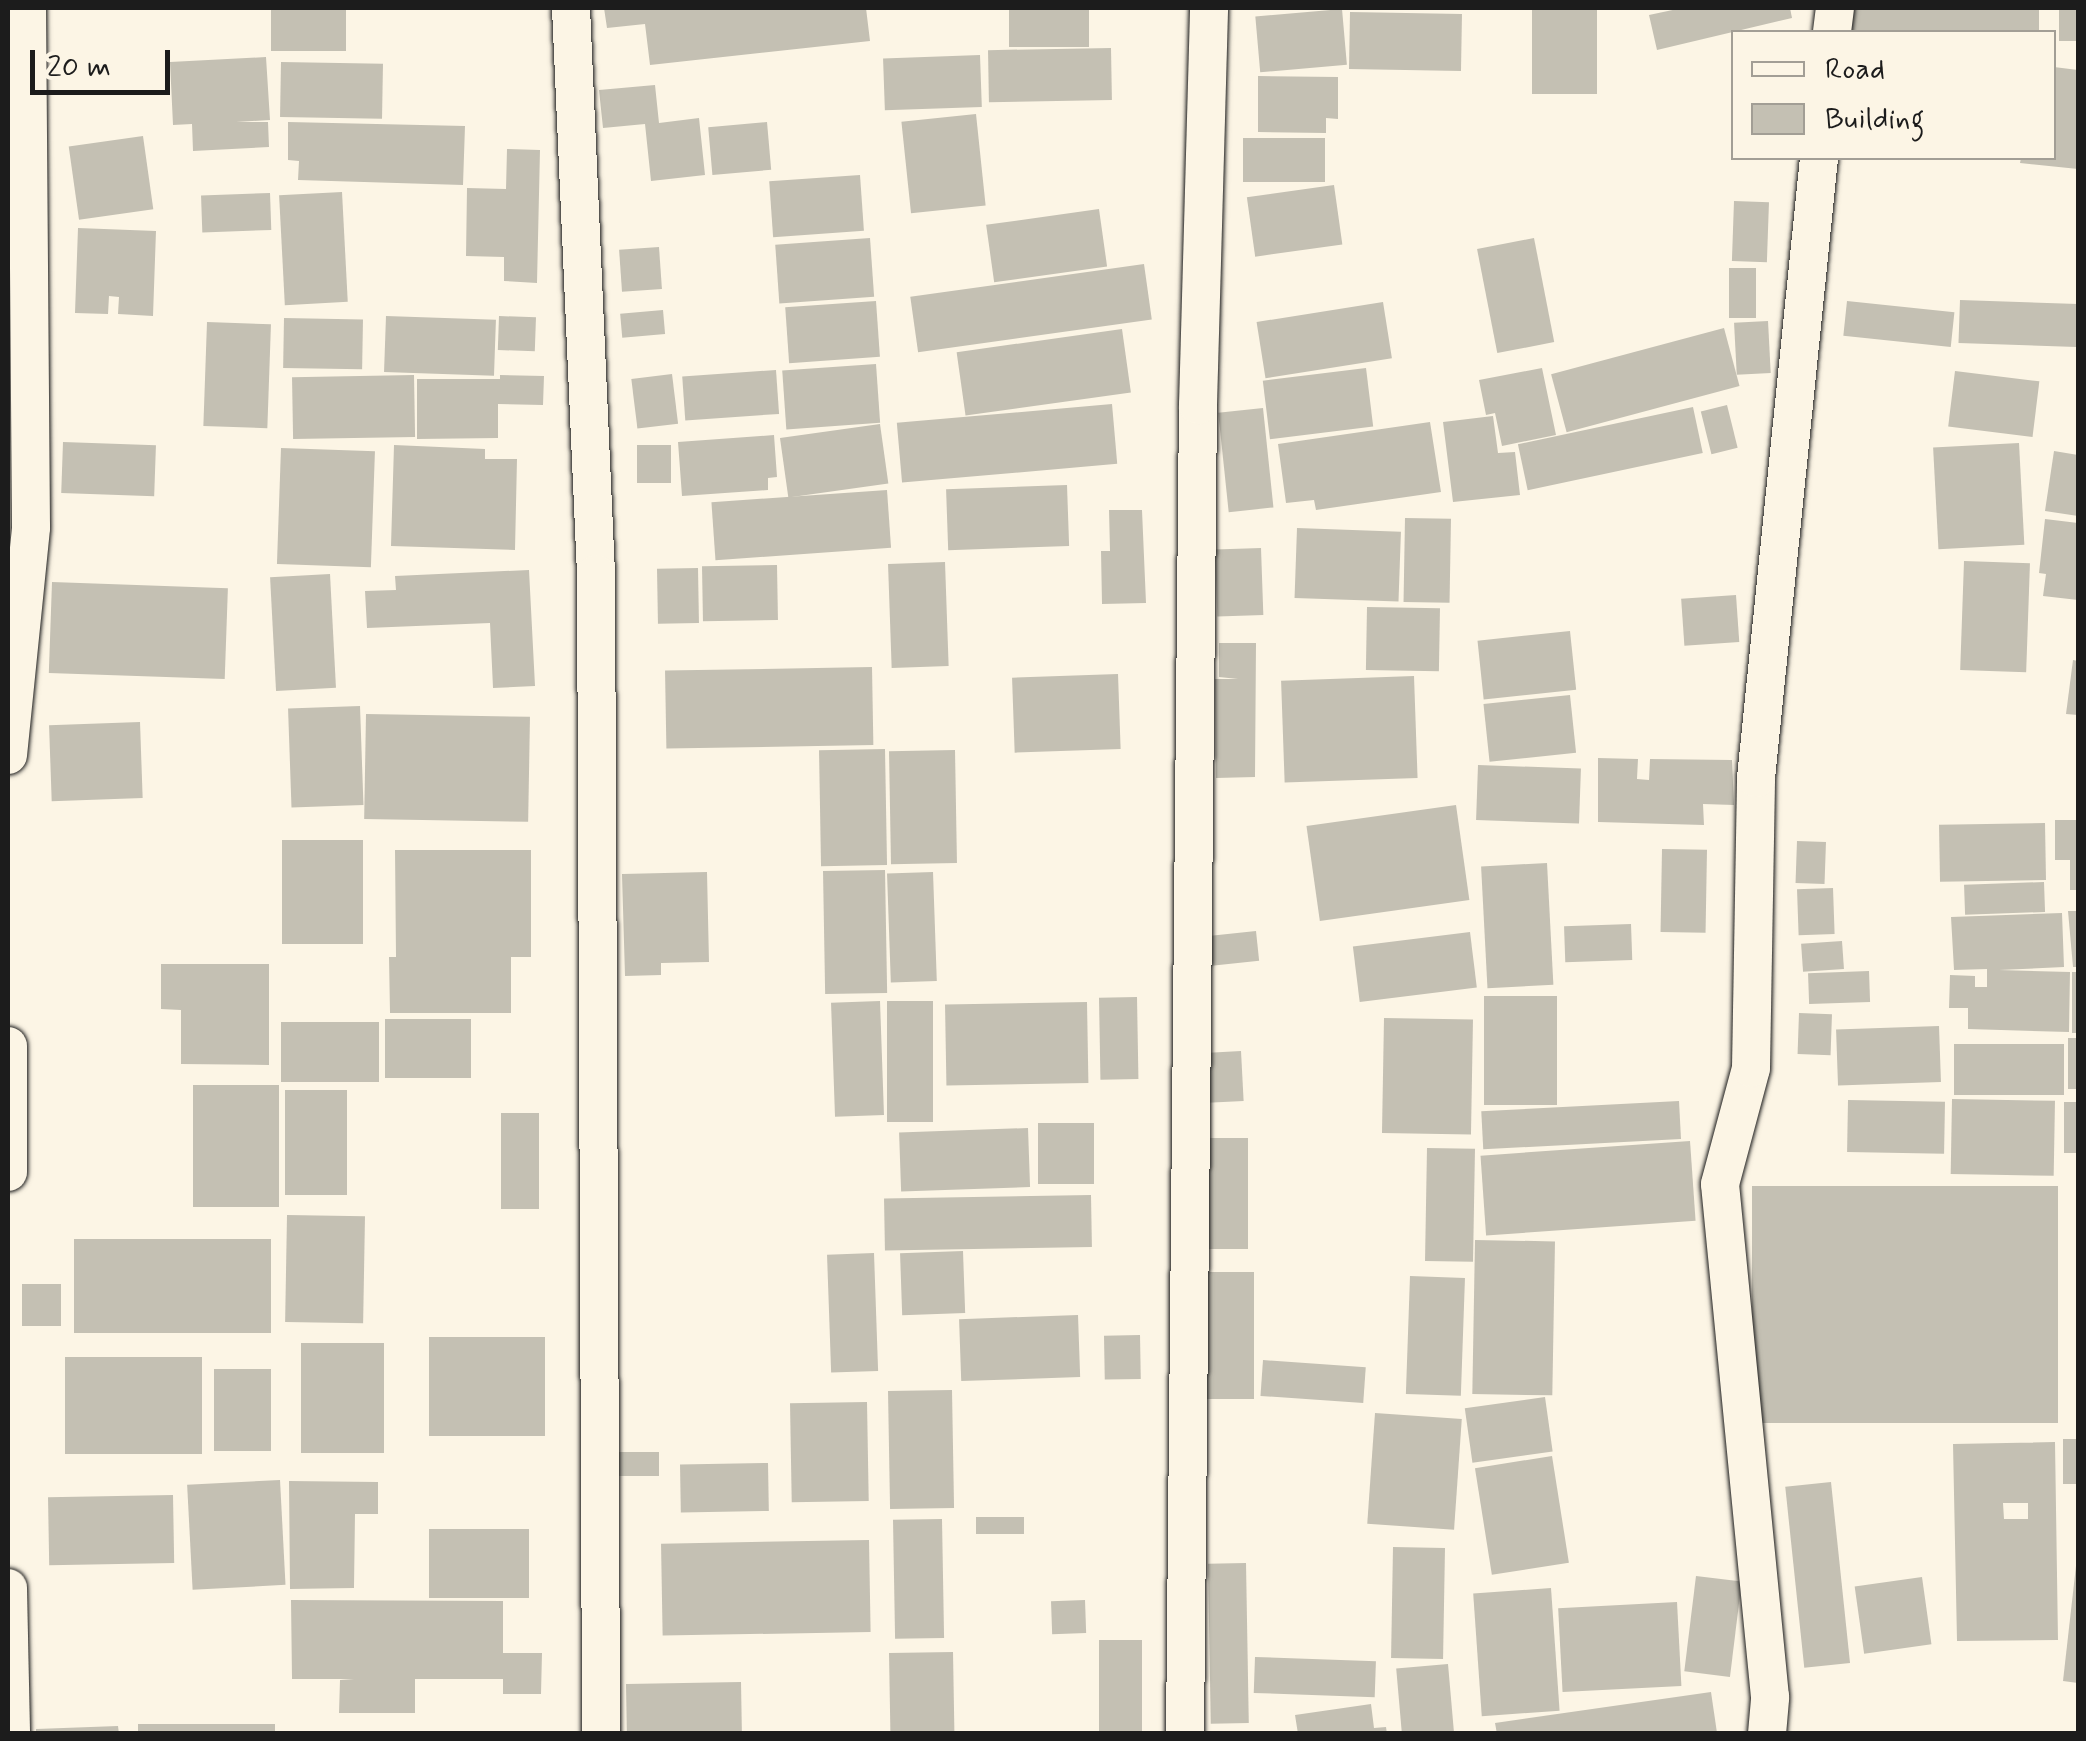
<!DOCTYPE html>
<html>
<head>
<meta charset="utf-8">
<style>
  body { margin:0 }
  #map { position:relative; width:2086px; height:1741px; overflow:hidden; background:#fcf5e5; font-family:Mynerve,sans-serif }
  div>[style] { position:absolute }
  .building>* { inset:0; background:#c4c0b3; transform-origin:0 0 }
  .roads { filter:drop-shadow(0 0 2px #1c1c1c) drop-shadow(0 0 2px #1c1c1c) }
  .minor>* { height:38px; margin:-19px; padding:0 19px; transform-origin:19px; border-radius:19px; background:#fcf5e5 }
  span { translate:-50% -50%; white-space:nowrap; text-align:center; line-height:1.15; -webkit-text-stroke:10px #fcf5e5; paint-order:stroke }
  .frame { position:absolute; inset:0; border:10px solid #1c1c1c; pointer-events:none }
  .legend { position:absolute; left:1731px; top:30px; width:325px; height:130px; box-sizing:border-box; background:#fcf5e5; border:2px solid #a29e95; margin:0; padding:12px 18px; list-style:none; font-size:30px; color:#1c1c1c }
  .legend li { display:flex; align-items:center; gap:20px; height:50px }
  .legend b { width:50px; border:2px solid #a29e95 }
  .scale { position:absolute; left:30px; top:50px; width:140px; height:45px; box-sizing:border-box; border:5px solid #1c1c1c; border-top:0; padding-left:12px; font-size:30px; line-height:35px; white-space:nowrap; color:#1c1c1c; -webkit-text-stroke:8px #fcf5e5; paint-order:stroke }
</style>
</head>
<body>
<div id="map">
  <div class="building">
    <div style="left:271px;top:8px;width:75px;height:43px"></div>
    <div style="clip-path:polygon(604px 8px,866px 8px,870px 41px,650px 65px,645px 24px,607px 28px)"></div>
    <div style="left:1009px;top:8px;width:80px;height:39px"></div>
    <div style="left:1532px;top:8px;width:65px;height:86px"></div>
    <div style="clip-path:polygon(1682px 8px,1790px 8px,1792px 18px,1657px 50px,1649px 15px)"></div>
    <div style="left:1851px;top:8px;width:188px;height:24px"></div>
    <div style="left:2059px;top:8px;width:19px;height:33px"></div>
    <div style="left:1342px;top:9px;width:56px;height:87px;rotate:85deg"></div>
    <div style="left:1350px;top:12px;width:112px;height:57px;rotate:1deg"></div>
    <div style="left:1111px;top:48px;width:52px;height:123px;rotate:89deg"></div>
    <div style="left:980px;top:55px;width:52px;height:97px;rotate:88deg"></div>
    <div style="clip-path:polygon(266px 57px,270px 120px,236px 122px,268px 122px,269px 147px,193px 151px,192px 124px,173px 125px,170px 62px)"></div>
    <div style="left:281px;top:62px;width:102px;height:55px;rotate:1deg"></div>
    <div style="clip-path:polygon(2054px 67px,2078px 70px,2078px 169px,2020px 163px,2021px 158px,2054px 158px)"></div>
    <div style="clip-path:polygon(1258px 76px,1338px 77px,1338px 119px,1326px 118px,1326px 133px,1258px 132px)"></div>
    <div style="clip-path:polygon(655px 85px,659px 123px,699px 118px,705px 175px,651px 181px,645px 124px,603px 128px,599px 90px)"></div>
    <div style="left:976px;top:114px;width:92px;height:75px;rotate:84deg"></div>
    <div style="clip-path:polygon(288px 122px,465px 126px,463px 185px,298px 180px,299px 161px,288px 160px)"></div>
    <div style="left:767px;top:122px;width:48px;height:59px;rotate:85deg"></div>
    <div style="left:143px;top:136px;width:74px;height:75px;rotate:82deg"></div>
    <div style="left:1243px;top:138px;width:82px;height:44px"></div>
    <div style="clip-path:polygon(507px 149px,540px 150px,537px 283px,504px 281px,504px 257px,466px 256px,467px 188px,506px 189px)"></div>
    <div style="left:860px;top:175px;width:56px;height:91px;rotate:86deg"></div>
    <div style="left:1334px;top:185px;width:60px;height:88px;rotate:82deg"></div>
    <div style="left:342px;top:192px;width:110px;height:63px;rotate:87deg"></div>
    <div style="left:270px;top:193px;width:37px;height:69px;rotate:88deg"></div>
    <div style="left:1734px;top:201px;width:35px;height:60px;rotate:2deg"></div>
    <div style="left:1099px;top:209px;width:58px;height:114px;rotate:82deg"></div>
    <div style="clip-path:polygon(78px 228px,156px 231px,153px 316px,118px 314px,119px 297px,109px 296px,108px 314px,75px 313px)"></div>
    <div style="left:870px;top:238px;width:59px;height:95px;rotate:86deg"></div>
    <div style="left:1534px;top:238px;width:106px;height:58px;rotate:79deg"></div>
    <div style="left:659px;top:247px;width:42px;height:40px;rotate:86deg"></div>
    <div style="left:1144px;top:264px;width:56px;height:236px;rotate:82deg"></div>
    <div style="left:1729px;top:268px;width:27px;height:50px"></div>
    <div style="left:1960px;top:300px;width:118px;height:43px;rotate:2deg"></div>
    <div style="left:876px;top:301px;width:56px;height:91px;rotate:86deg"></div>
    <div style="left:1847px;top:301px;width:108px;height:35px;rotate:6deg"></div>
    <div style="left:1383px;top:302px;width:57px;height:128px;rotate:81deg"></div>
    <div style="left:663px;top:310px;width:24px;height:43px;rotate:85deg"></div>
    <div style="left:386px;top:316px;width:110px;height:56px;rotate:2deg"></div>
    <div style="left:499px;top:316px;width:37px;height:34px;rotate:2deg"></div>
    <div style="left:284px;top:318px;width:79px;height:50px;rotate:1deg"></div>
    <div style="left:1768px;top:321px;width:52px;height:34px;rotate:87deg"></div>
    <div style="left:207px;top:322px;width:64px;height:104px;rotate:2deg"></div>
    <div style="left:1724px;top:328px;width:60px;height:179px;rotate:75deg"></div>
    <div style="left:1122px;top:329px;width:64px;height:167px;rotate:82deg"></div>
    <div style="left:876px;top:364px;width:59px;height:94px;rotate:86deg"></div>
    <div style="left:1366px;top:368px;width:59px;height:104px;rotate:83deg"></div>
    <div style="clip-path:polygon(1542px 368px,1556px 435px,1502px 446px,1495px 413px,1486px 415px,1479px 380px)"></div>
    <div style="left:776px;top:370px;width:44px;height:94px;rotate:86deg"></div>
    <div style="left:1955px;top:371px;width:85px;height:56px;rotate:7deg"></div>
    <div style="left:672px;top:374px;width:50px;height:41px;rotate:83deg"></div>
    <div style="left:414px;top:375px;width:62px;height:122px;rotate:89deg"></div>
    <div style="clip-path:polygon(500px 375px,544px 376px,543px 405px,498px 404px,498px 438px,417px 439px,417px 379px,500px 379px)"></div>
    <div style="left:1112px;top:404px;width:60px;height:216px;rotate:85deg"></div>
    <div style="left:1727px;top:405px;width:44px;height:27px;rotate:76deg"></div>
    <div style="left:1693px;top:407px;width:47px;height:179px;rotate:78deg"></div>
    <div style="left:1263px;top:408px;width:100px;height:45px;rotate:84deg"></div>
    <div style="clip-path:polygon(1493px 416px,1498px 453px,1515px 452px,1520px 495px,1453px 502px,1443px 422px)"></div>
    <div style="clip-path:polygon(1430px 422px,1441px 492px,1316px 510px,1314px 500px,1286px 503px,1278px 444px)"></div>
    <div style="left:880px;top:424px;width:60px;height:101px;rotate:82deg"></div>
    <div style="clip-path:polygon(774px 435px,777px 477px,768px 478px,768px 490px,682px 496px,678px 442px)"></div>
    <div style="left:63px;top:442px;width:93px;height:51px;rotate:2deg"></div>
    <div style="left:2019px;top:443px;width:102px;height:86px;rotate:87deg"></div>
    <div style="clip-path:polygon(394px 445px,485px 449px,485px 459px,517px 459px,515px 550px,391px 546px)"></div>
    <div style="left:671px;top:445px;width:38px;height:34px;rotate:90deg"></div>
    <div style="left:281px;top:448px;width:94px;height:116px;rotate:2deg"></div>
    <div style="clip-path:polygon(2054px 451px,2078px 455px,2078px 516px,2045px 511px)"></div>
    <div style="left:1067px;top:485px;width:61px;height:121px;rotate:88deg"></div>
    <div style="left:887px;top:490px;width:58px;height:176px;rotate:86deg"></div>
    <div style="clip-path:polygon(1109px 510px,1142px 510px,1146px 603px,1102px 604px,1101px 551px,1110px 551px)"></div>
    <div style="left:1405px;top:518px;width:46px;height:84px;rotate:1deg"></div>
    <div style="clip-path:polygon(2045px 519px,2078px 523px,2078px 600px,2043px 596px,2046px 574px,2039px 573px)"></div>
    <div style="left:1297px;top:528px;width:104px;height:70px;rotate:2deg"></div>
    <div style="left:1261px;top:548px;width:67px;height:46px;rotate:88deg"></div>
    <div style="left:1964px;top:561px;width:66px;height:109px;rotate:2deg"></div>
    <div style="left:945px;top:562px;width:104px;height:57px;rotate:88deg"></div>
    <div style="left:777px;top:565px;width:55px;height:75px;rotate:89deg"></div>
    <div style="left:698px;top:568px;width:55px;height:41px;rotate:89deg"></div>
    <div style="clip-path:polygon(529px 570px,535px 686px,493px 688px,490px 623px,367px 628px,365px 591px,396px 590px,395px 576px)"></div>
    <div style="left:330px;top:574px;width:114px;height:60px;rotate:87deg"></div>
    <div style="left:52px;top:582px;width:176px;height:91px;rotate:2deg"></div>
    <div style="left:1736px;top:595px;width:47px;height:55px;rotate:86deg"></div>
    <div style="left:1367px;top:607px;width:73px;height:63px;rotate:1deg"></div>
    <div style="left:1570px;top:631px;width:59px;height:93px;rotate:84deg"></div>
    <div style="clip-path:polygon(1219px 643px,1256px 643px,1255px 777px,1216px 778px,1215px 679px,1238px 679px,1219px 677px)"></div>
    <div style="clip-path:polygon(2073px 660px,2078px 661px,2078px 715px,2066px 714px)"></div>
    <div style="left:872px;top:667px;width:78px;height:207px;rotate:89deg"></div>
    <div style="left:1118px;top:674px;width:75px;height:106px;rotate:88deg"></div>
    <div style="left:1414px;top:676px;width:102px;height:133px;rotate:88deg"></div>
    <div style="left:1570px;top:695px;width:58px;height:87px;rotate:84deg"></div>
    <div style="left:360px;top:706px;width:99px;height:72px;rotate:88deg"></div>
    <div style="left:366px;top:714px;width:164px;height:105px;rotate:1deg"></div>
    <div style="left:140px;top:722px;width:76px;height:91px;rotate:88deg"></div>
    <div style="left:885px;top:749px;width:116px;height:66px;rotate:89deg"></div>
    <div style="left:955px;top:750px;width:113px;height:66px;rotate:89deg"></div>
    <div style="clip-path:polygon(1598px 758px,1638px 759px,1637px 779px,1649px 780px,1650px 759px,1732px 760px,1734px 805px,1703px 804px,1704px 825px,1598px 822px)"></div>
    <div style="left:1478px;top:765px;width:103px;height:55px;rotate:2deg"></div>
    <div style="left:1456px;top:805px;width:96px;height:151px;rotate:82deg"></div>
    <div style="clip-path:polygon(2055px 820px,2078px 820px,2078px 890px,2070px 890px,2070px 860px,2055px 860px)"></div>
    <div style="left:2045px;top:823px;width:57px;height:106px;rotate:89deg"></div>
    <div style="left:282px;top:840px;width:81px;height:104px"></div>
    <div style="left:1797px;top:841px;width:29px;height:42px;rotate:2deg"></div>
    <div style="left:1662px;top:849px;width:45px;height:83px;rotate:1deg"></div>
    <div style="clip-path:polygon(395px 850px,531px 850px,531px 957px,511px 957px,511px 1013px,390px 1013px,389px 957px,396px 957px)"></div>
    <div style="left:1547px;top:863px;width:122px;height:66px;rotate:87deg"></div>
    <div style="left:885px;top:870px;width:123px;height:62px;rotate:89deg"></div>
    <div style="clip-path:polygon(707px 872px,709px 962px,661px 963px,661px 975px,625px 976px,622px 874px)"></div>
    <div style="left:933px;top:872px;width:109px;height:46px;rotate:88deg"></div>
    <div style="left:2044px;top:882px;width:30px;height:80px;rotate:88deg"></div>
    <div style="left:1833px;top:888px;width:46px;height:36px;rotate:88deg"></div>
    <div style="clip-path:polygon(2068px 911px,2078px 911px,2078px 967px,2073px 967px)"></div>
    <div style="clip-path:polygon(2062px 913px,2064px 967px,1999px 970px,2070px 972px,2069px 1032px,1968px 1029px,1968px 1008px,1949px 1008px,1950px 975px,1975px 976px,1975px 987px,1987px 987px,1987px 969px,1954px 970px,1951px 917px)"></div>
    <div style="left:1631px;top:924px;width:36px;height:67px;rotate:88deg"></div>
    <div style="left:1256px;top:931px;width:30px;height:50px;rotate:84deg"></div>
    <div style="left:1470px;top:932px;width:56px;height:118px;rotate:83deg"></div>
    <div style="left:1842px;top:941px;width:28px;height:41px;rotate:86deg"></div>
    <div style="clip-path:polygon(161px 964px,269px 964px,269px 1065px,181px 1064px,181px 1010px,161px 1009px)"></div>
    <div style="left:1869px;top:971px;width:31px;height:61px;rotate:88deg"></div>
    <div style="left:2072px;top:972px;width:6px;height:61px"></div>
    <div style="left:1484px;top:996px;width:73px;height:109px"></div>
    <div style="left:1137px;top:997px;width:82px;height:38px;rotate:89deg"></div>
    <div style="left:880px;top:1001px;width:114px;height:49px;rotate:88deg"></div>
    <div style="left:887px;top:1001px;width:46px;height:121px"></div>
    <div style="left:1087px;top:1002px;width:81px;height:142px;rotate:89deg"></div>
    <div style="left:1799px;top:1013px;width:33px;height:41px;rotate:2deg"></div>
    <div style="left:1384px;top:1018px;width:89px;height:115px;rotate:1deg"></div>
    <div style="left:385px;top:1019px;width:86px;height:59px"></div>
    <div style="left:281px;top:1022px;width:98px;height:60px"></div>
    <div style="left:1939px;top:1026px;width:56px;height:103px;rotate:88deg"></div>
    <div style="left:2068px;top:1038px;width:10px;height:51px"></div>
    <div style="left:2064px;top:1044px;width:51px;height:110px;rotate:90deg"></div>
    <div style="left:1241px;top:1051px;width:50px;height:41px;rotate:87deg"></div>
    <div style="left:193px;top:1085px;width:86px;height:122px"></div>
    <div style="left:285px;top:1090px;width:62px;height:105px"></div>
    <div style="left:1952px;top:1099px;width:103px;height:75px;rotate:1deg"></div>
    <div style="left:1848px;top:1100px;width:97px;height:52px;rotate:1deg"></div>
    <div style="left:1679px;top:1101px;width:38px;height:198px;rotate:87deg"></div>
    <div style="left:2078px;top:1102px;width:51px;height:14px;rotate:90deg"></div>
    <div style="left:501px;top:1113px;width:38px;height:96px"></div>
    <div style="left:1038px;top:1123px;width:56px;height:61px"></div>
    <div style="left:1028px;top:1128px;width:59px;height:129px;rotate:88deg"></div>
    <div style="left:1209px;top:1138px;width:39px;height:111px"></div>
    <div style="left:1690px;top:1141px;width:80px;height:210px;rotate:86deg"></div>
    <div style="left:1427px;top:1148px;width:48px;height:113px;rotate:1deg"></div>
    <div style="left:2058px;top:1186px;width:237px;height:306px;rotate:90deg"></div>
    <div style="left:1091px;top:1195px;width:52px;height:207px;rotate:89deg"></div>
    <div style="left:287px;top:1215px;width:78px;height:107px;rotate:1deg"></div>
    <div style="left:74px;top:1239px;width:197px;height:94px"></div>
    <div style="left:1475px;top:1240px;width:80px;height:154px;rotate:1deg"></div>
    <div style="left:963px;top:1251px;width:62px;height:63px;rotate:88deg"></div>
    <div style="left:874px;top:1253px;width:118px;height:47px;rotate:88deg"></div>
    <div style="left:1207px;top:1272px;width:47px;height:127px"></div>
    <div style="left:1410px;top:1276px;width:55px;height:118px;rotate:2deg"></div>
    <div style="left:22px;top:1284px;width:39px;height:42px"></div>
    <div style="left:1078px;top:1315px;width:62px;height:119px;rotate:88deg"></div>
    <div style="left:1140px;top:1335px;width:44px;height:36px;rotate:89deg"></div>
    <div style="left:429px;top:1337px;width:116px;height:99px"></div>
    <div style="left:301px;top:1343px;width:83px;height:110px"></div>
    <div style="left:65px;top:1357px;width:137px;height:97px"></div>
    <div style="left:1263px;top:1360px;width:103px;height:36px;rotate:4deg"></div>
    <div style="left:271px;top:1369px;width:82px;height:57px;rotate:90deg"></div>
    <div style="left:952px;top:1390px;width:118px;height:64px;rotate:89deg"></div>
    <div style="left:1545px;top:1397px;width:55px;height:81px;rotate:82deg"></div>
    <div style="left:867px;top:1402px;width:99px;height:77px;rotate:89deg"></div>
    <div style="left:1375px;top:1413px;width:87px;height:111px;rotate:4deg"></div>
    <div style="left:2063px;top:1439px;width:15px;height:45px"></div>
    <div style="clip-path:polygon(evenodd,2055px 1442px,2058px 1640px,1957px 1641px,1953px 1444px,2055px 1442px,2003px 1503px,2028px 1503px,2028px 1519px,2004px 1519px,2003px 1503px)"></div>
    <div style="left:617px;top:1452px;width:42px;height:24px"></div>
    <div style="left:1552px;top:1456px;width:108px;height:78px;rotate:81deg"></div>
    <div style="left:768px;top:1463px;width:48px;height:88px;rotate:89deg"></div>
    <div style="left:280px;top:1480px;width:105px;height:93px;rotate:87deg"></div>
    <div style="clip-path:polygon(289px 1481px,378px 1482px,378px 1514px,355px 1514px,354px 1588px,290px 1589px)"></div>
    <div style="left:1831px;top:1482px;width:182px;height:46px;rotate:84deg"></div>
    <div style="left:173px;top:1495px;width:68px;height:125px;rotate:89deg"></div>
    <div style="left:1024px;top:1517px;width:17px;height:48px;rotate:90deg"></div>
    <div style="left:942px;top:1519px;width:119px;height:49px;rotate:89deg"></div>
    <div style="left:429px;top:1529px;width:100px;height:69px"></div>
    <div style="left:869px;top:1540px;width:92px;height:208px;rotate:89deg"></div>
    <div style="left:1393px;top:1547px;width:52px;height:111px;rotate:1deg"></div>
    <div style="left:1246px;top:1563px;width:160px;height:38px;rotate:89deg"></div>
    <div style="clip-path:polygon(2076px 1566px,2078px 1566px,2078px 1683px,2063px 1681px)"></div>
    <div style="left:1696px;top:1576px;width:46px;height:96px;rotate:7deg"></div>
    <div style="left:1922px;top:1577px;width:68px;height:68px;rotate:82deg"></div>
    <div style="left:1551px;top:1588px;width:123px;height:78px;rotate:86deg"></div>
    <div style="clip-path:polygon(291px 1600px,503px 1601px,503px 1653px,542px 1653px,541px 1694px,503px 1694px,503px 1679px,415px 1679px,415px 1713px,339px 1713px,340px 1680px,354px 1679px,292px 1679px)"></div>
    <div style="left:1085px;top:1600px;width:33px;height:34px;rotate:88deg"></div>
    <div style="left:1677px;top:1602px;width:84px;height:119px;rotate:87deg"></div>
    <div style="left:1099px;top:1640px;width:43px;height:91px"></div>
    <div style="left:953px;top:1652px;width:82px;height:64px;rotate:89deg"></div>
    <div style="left:1255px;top:1657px;width:121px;height:36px;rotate:2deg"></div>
    <div style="left:1448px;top:1664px;width:70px;height:52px;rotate:85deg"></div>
    <div style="left:741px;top:1682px;width:52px;height:115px;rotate:89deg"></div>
    <div style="clip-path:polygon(1711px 1692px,1717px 1733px,1497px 1734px,1495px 1723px)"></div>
    <div style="clip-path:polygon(1371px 1704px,1374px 1728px,1386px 1727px,1387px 1734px,1298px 1734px,1295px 1715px)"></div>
    <div style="left:138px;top:1724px;width:137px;height:10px"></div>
    <div style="clip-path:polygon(118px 1726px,119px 1734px,36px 1734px,36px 1729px)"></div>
  </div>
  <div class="roads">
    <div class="minor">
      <div style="left:571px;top:8px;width:567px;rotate:87.47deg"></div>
      <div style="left:596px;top:574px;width:1160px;rotate:89.75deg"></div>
      <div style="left:1832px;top:32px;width:24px;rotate:-83deg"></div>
      <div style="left:8px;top:755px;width:229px;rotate:-84.2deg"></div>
      <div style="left:31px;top:527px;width:519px;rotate:-90.44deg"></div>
      <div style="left:8px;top:1046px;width:126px;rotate:90deg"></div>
      <div style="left:8px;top:1588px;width:146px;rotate:88.8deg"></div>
      <div style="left:1185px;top:1734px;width:1329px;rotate:-89.44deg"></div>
      <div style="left:1198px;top:405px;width:397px;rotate:-88.4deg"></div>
      <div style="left:1767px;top:1734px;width:37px;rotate:-85deg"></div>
      <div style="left:1770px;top:1697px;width:515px;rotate:-95.57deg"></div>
      <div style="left:1720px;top:1184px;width:120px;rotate:-75deg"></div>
      <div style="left:1751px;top:1068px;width:290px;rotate:-89deg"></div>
      <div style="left:1756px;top:778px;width:623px;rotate:-84.2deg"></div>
    </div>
  </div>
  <div class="frame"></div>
  <ul class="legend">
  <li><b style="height:12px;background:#fcf5e5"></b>Road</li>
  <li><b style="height:28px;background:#c4c0b3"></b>Building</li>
  </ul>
  <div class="scale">20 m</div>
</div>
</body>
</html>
